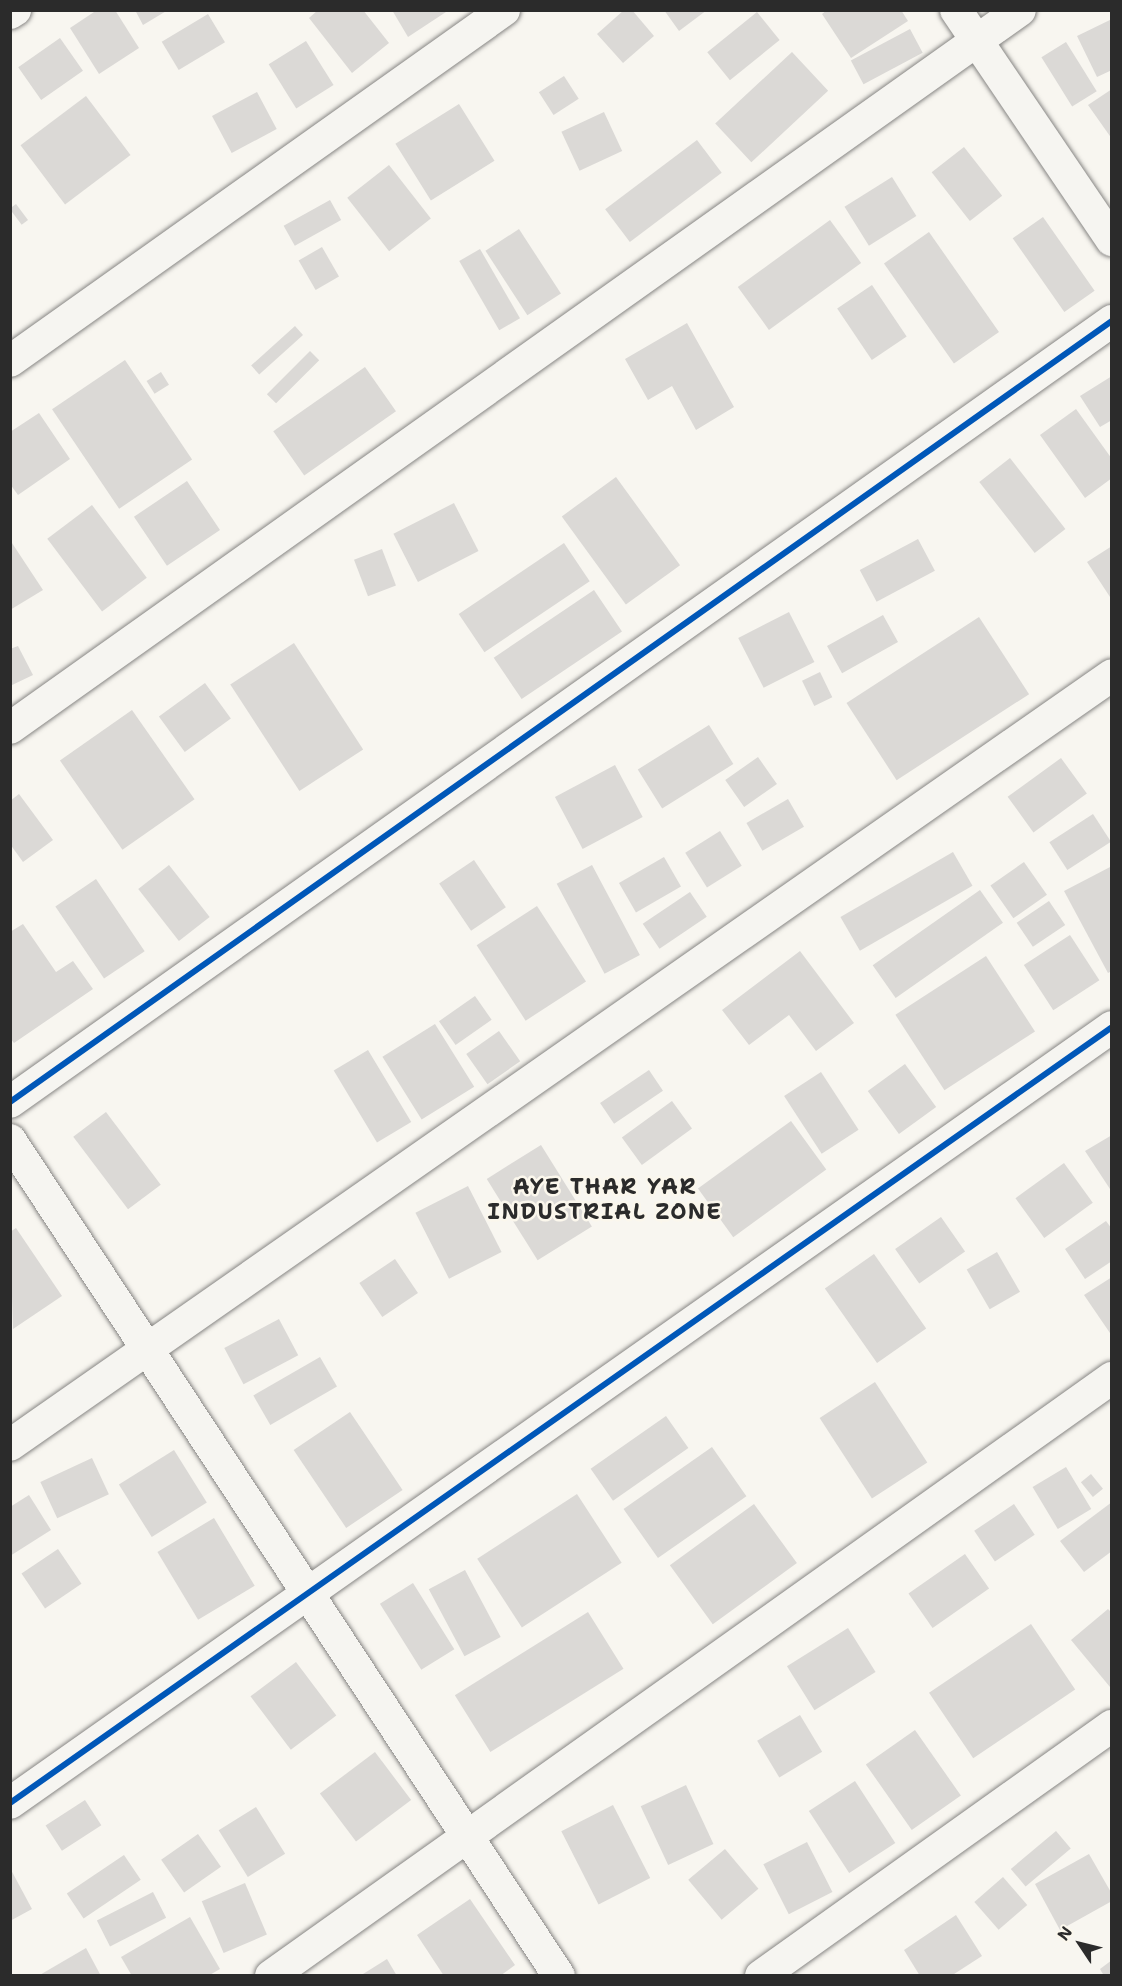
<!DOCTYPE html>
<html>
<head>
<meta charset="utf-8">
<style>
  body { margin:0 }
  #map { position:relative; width:1122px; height:1986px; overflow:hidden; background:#f8f6f0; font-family:"Shantell Sans",sans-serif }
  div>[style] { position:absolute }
  .building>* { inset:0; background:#dbd9d6; transform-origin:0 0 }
  .roads { filter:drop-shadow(0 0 2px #878684) drop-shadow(0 0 2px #878684) }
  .minor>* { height:32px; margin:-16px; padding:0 16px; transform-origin:16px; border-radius:16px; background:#f6f5f1 }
  .cycleway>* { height:6px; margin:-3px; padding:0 3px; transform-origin:3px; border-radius:3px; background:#0057b8 }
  span { translate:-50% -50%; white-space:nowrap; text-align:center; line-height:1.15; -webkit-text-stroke:5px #fbf7ec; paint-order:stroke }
  .district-label { font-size:22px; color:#2b2b2b; font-weight:700; letter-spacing:1.5px }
  .frame { position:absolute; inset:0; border:12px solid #2b2b2b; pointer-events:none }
  .north { position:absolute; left:1050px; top:1914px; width:60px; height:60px; -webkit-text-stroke:4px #fbf7ec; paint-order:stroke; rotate:305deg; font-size:16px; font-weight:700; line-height:24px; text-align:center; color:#2b2b2b }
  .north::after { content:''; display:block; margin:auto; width:21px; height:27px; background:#2b2b2b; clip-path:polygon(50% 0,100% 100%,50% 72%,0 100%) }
</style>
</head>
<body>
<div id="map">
  <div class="building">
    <div style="clip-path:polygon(97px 10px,115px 10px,139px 48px,99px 74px,70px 28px)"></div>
    <div style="clip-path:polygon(135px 10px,168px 10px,143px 25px)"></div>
    <div style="clip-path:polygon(318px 10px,363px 10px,389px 43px,352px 73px,309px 18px)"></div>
    <div style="clip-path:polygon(392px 10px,449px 10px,408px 37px)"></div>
    <div style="clip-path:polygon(624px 10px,632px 10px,654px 36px,623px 63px,597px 34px)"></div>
    <div style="clip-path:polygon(664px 10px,707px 10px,679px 31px)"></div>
    <div style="clip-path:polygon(827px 10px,901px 10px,908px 21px,851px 58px,822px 14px)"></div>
    <div style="left:757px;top:12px;width:36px;height:64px;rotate:51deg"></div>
    <div style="left:208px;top:14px;width:33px;height:54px;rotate:59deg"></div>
    <div style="clip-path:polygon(1112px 19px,1112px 70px,1097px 77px,1077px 36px)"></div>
    <div style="left:910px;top:29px;width:27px;height:67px;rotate:62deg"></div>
    <div style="left:60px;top:38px;width:40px;height:51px;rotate:55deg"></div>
    <div style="left:306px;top:41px;width:52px;height:44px;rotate:58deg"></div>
    <div style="left:1066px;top:42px;width:58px;height:29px;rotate:58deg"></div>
    <div style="left:792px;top:52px;width:53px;height:105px;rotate:47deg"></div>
    <div style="left:564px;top:76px;width:27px;height:30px;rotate:57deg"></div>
    <div style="clip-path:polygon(1112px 89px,1112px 139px,1088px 105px)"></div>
    <div style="left:257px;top:92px;width:42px;height:51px;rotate:62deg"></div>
    <div style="left:86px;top:96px;width:74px;height:82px;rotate:53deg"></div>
    <div style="left:459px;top:104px;width:67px;height:75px;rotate:58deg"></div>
    <div style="left:604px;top:112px;width:43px;height:47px;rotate:65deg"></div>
    <div style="left:697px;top:140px;width:41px;height:115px;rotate:53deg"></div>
    <div style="left:964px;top:147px;width:62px;height:41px;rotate:52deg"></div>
    <div style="left:389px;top:165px;width:68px;height:53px;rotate:52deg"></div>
    <div style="left:892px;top:177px;width:46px;height:56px;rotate:58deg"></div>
    <div style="left:330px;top:200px;width:23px;height:53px;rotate:61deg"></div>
    <div style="left:16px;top:204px;width:20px;height:8px;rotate:53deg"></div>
    <div style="left:1043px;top:217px;width:90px;height:37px;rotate:55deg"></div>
    <div style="left:830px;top:220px;width:53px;height:114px;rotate:54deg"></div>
    <div style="left:519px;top:229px;width:77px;height:40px;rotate:57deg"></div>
    <div style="left:929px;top:232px;width:122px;height:55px;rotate:55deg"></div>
    <div style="left:322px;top:247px;width:34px;height:27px;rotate:60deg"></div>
    <div style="left:480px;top:249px;width:80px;height:24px;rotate:60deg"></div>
    <div style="left:872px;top:285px;width:62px;height:42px;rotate:56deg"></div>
    <div style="clip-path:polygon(687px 323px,734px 407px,696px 430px,672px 386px,648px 400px,625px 359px)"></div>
    <div style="left:295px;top:326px;width:12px;height:59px;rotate:48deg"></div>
    <div style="left:310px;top:351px;width:13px;height:61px;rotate:45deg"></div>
    <div style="left:125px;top:360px;width:120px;height:88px;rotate:56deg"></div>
    <div style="left:365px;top:367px;width:54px;height:112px;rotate:55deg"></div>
    <div style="left:161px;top:372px;width:15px;height:17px;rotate:58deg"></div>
    <div style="clip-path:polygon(1112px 376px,1112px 420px,1100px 427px,1080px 396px)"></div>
    <div style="clip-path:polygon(1076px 409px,1112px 459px,1112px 478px,1085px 498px,1040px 435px)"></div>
    <div style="clip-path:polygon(39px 413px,70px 459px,18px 495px,10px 484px,10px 432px)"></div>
    <div style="left:1010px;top:458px;width:90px;height:39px;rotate:52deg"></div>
    <div style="left:616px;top:477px;width:109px;height:67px;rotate:54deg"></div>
    <div style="left:187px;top:481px;width:59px;height:64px;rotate:56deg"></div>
    <div style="left:454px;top:503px;width:54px;height:68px;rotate:63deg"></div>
    <div style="left:92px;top:505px;width:91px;height:56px;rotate:53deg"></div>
    <div style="left:918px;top:539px;width:36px;height:66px;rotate:62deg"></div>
    <div style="clip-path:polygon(10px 540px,43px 590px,10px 610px)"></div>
    <div style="left:564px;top:543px;width:46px;height:127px;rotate:56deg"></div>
    <div style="clip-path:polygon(1112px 546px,1112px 600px,1087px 562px)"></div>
    <div style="left:382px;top:549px;width:39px;height:30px;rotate:69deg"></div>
    <div style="left:594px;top:590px;width:50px;height:121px;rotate:56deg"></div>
    <div style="left:789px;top:612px;width:56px;height:57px;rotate:63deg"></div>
    <div style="left:883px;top:615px;width:31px;height:64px;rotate:61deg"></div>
    <div style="left:979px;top:617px;width:92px;height:158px;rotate:57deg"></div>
    <div style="left:294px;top:643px;width:127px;height:76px;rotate:57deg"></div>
    <div style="clip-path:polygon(18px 646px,33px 675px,10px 686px,10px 649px)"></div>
    <div style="left:820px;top:672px;width:28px;height:20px;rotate:64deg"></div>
    <div style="left:205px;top:683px;width:44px;height:57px;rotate:54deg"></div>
    <div style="left:132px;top:710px;width:109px;height:88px;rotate:55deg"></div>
    <div style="left:709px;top:725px;width:46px;height:84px;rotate:58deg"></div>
    <div style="left:758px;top:757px;width:33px;height:40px;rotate:55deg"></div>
    <div style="left:1061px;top:758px;width:44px;height:66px;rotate:54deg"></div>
    <div style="left:615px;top:765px;width:59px;height:68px;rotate:62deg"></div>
    <div style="clip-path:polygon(19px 794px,53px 840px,23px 862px,10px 844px,10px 801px)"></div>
    <div style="left:788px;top:799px;width:32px;height:48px;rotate:60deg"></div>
    <div style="left:1093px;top:814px;width:33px;height:52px;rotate:57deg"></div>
    <div style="left:720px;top:831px;width:41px;height:41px;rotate:58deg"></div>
    <div style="left:953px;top:852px;width:39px;height:130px;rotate:60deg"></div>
    <div style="left:664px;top:857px;width:34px;height:52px;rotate:60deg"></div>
    <div style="left:474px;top:860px;width:57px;height:42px;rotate:56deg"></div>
    <div style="left:1024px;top:862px;width:40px;height:41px;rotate:55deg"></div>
    <div style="left:169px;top:865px;width:66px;height:39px;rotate:52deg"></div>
    <div style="left:592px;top:865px;width:102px;height:40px;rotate:62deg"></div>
    <div style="clip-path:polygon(1112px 866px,1112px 971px,1108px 973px,1064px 891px)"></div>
    <div style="left:96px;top:879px;width:87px;height:49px;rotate:56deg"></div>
    <div style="left:980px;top:890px;width:40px;height:131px;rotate:55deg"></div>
    <div style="left:690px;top:892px;width:30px;height:57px;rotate:56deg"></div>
    <div style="left:1049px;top:901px;width:29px;height:39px;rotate:56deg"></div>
    <div style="left:537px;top:906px;width:90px;height:72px;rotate:57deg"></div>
    <div style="clip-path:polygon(23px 924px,56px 972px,73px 961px,93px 989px,14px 1043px,10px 1038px,10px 932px)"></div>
    <div style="left:1070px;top:935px;width:54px;height:55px;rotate:57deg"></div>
    <div style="clip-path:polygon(800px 951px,854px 1023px,816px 1051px,789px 1015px,749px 1045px,722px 1010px)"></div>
    <div style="left:986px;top:956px;width:90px;height:108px;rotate:57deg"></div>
    <div style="left:475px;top:996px;width:29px;height:44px;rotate:55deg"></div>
    <div style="left:435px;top:1024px;width:74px;height:62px;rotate:58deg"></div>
    <div style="left:499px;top:1031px;width:37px;height:40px;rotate:55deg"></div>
    <div style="left:368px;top:1050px;width:84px;height:40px;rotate:59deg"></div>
    <div style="left:905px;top:1064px;width:53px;height:46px;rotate:54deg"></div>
    <div style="left:649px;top:1070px;width:25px;height:59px;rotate:56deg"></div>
    <div style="left:821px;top:1072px;width:69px;height:44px;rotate:57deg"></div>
    <div style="left:672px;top:1101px;width:34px;height:62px;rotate:54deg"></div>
    <div style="left:106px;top:1112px;width:91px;height:41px;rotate:53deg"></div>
    <div style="left:791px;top:1121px;width:60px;height:115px;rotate:54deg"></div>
    <div style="clip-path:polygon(1112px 1135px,1112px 1188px,1110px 1189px,1085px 1151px)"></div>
    <div style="left:541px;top:1145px;width:96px;height:64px;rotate:58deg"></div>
    <div style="left:1064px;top:1163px;width:49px;height:60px;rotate:54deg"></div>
    <div style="left:468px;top:1186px;width:74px;height:59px;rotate:63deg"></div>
    <div style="left:941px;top:1217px;width:42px;height:56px;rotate:55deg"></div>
    <div style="clip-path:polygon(1106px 1221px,1112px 1229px,1112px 1261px,1085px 1279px,1065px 1249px)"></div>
    <div style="clip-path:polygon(16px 1228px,62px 1296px,13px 1329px,10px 1232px)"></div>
    <div style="left:997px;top:1252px;width:46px;height:35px;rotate:60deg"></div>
    <div style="left:874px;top:1254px;width:91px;height:60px;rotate:55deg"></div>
    <div style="left:395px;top:1259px;width:41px;height:43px;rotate:56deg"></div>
    <div style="clip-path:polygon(1112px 1277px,1112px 1336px,1084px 1295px)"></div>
    <div style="left:279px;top:1319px;width:41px;height:62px;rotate:62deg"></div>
    <div style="left:320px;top:1357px;width:34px;height:77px;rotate:60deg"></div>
    <div style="left:875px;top:1382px;width:96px;height:66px;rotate:57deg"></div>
    <div style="left:350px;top:1412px;width:94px;height:68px;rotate:56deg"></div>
    <div style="left:666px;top:1416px;width:39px;height:92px;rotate:55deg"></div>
    <div style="left:712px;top:1447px;width:60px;height:108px;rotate:55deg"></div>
    <div style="left:174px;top:1450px;width:62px;height:65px;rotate:58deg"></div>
    <div style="left:92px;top:1458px;width:40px;height:57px;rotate:65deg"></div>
    <div style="left:1066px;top:1467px;width:49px;height:39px;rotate:59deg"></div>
    <div style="left:1091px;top:1474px;width:19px;height:13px;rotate:51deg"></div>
    <div style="left:577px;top:1494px;width:82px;height:119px;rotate:57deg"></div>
    <div style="clip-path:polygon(29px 1495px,51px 1530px,10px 1556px,10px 1507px)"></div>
    <div style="clip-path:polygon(1112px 1502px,1112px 1551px,1084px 1572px,1060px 1541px)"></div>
    <div style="left:754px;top:1504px;width:73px;height:104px;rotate:54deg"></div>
    <div style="left:1014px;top:1504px;width:37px;height:48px;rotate:56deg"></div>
    <div style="left:214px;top:1518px;width:79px;height:66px;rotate:59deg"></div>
    <div style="left:58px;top:1549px;width:42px;height:44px;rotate:56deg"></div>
    <div style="left:965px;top:1554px;width:42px;height:69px;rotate:55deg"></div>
    <div style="left:465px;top:1570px;width:76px;height:41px;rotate:62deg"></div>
    <div style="left:413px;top:1583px;width:78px;height:39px;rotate:58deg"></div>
    <div style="clip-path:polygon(1108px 1609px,1112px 1613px,1110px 1687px,1071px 1640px)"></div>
    <div style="left:588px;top:1612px;width:67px;height:157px;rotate:58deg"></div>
    <div style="left:1031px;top:1624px;width:79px;height:123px;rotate:56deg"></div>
    <div style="left:848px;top:1628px;width:52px;height:72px;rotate:58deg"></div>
    <div style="left:296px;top:1662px;width:67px;height:57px;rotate:53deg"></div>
    <div style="left:800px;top:1715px;width:43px;height:50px;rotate:59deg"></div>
    <div style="left:915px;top:1730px;width:80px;height:60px;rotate:55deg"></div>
    <div style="left:375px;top:1752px;width:60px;height:69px;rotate:53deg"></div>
    <div style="left:855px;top:1781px;width:74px;height:55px;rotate:57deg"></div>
    <div style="left:686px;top:1785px;width:65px;height:50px;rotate:65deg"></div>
    <div style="left:85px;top:1800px;width:30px;height:47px;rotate:57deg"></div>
    <div style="left:613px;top:1805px;width:82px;height:58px;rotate:63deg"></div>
    <div style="left:256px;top:1807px;width:55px;height:44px;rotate:58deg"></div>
    <div style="left:1056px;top:1831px;width:23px;height:59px;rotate:50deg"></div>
    <div style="left:198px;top:1834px;width:40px;height:45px;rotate:55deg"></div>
    <div style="left:807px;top:1842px;width:56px;height:49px;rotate:63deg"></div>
    <div style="left:725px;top:1849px;width:52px;height:48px;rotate:50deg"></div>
    <div style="clip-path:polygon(1089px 1854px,1112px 1894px,1112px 1901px,1060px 1930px,1035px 1884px)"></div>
    <div style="left:124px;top:1855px;width:30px;height:69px;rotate:56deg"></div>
    <div style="clip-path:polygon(10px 1868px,32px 1909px,10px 1921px)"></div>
    <div style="left:1003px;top:1877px;width:37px;height:38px;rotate:49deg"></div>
    <div style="left:245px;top:1883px;width:56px;height:47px;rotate:67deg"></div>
    <div style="left:153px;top:1892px;width:29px;height:63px;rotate:63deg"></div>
    <div style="clip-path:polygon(470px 1899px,515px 1965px,500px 1976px,444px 1976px,417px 1935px)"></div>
    <div style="clip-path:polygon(956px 1915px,982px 1956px,951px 1976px,920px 1976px,904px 1950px)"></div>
    <div style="clip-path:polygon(190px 1917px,220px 1969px,208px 1976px,132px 1976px,121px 1957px)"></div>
    <div style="clip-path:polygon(86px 1948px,101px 1976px,38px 1976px)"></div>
    <div style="clip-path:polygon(387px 1959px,397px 1976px,364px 1976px,363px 1974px)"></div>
    <div style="clip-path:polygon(1112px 1960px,1112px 1976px,1104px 1976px,1100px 1969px)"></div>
  </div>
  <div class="roads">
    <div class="minor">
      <div style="left:956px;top:10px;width:278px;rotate:55.9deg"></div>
      <div style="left:10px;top:13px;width:6px;rotate:-31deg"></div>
      <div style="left:10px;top:361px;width:606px;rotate:-35.39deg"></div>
      <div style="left:10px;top:728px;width:1239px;rotate:-35.41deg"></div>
      <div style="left:10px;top:1102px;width:1351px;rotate:-35.33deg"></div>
      <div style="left:10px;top:1140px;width:1000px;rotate:56.71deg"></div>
      <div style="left:10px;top:1445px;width:1344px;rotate:-34.94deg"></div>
      <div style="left:10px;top:1803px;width:1348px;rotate:-35.15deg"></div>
      <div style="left:271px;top:1976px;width:1032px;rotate:-35.42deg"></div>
      <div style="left:761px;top:1976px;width:431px;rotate:-35.5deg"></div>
    </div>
  </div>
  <div class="cycleway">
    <div style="left:10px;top:1102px;width:1351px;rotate:-35.33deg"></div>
    <div style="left:10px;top:1803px;width:1348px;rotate:-35.15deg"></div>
  </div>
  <div class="district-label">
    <span style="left:605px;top:1199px">AYE THAR YAR<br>INDUSTRIAL ZONE</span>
  </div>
  <div class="frame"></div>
  <div class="north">N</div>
</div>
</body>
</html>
